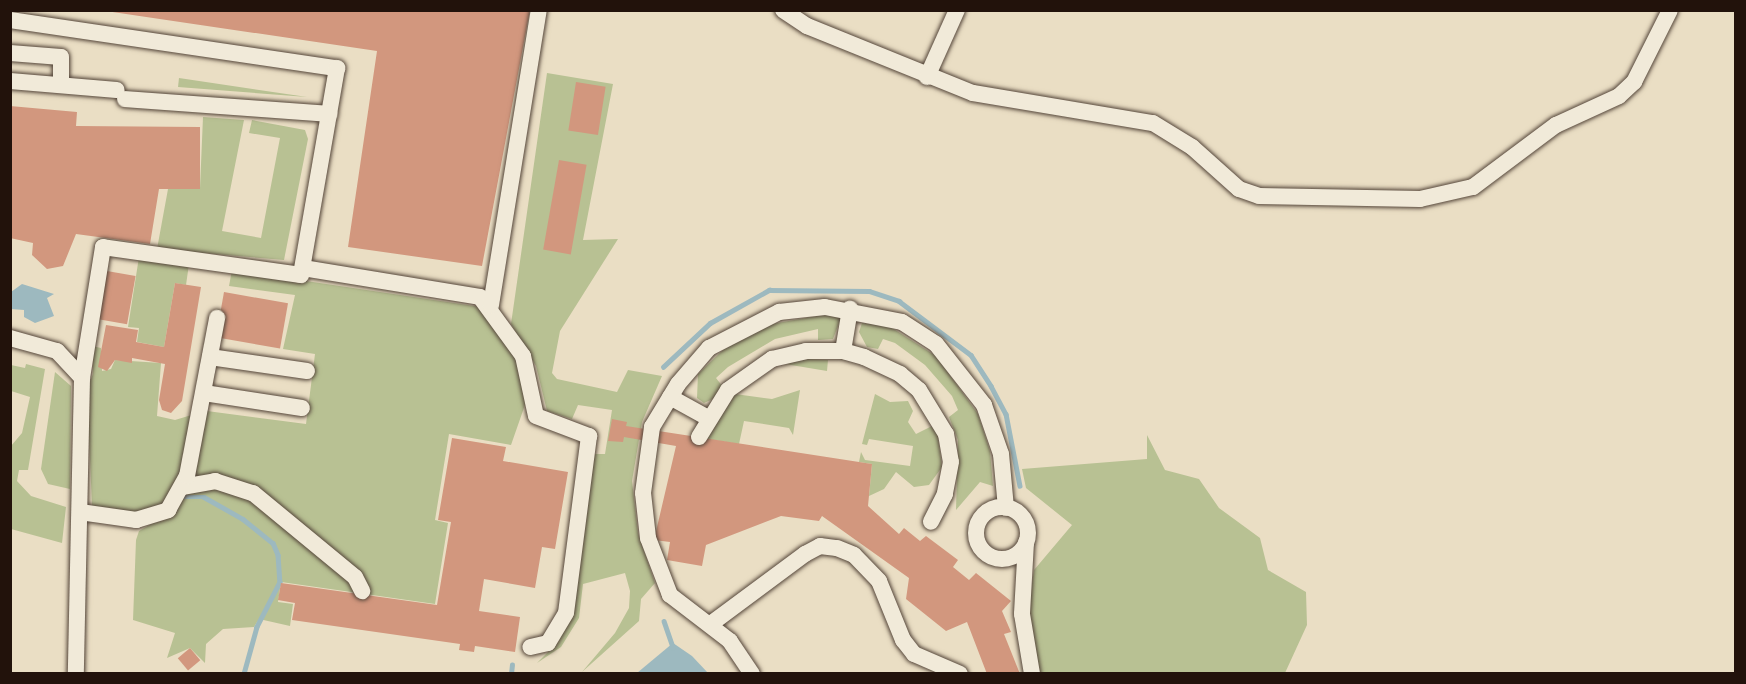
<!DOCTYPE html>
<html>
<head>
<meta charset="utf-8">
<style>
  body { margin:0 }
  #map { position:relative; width:1746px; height:684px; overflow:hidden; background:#eadec4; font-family:"Sorts Mill Goudy",serif }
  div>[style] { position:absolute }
  .green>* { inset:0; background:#b8c193 }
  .water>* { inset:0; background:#9db9bf }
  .stream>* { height:4.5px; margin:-2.25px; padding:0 2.25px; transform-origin:2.25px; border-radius:2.25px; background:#9db9bf }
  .building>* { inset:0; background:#d2977e; transform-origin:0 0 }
  .roads { filter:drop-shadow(0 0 2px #544539) drop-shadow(0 0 2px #544539) }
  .minor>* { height:16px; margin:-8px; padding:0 8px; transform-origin:8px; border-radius:8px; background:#f1ead9 }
  .minor>.ring { margin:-8px; padding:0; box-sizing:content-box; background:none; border:16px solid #f1ead9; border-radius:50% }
  span { translate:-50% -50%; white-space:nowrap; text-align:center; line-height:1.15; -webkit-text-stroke:5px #f1ead9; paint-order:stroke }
  .frame { position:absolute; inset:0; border:12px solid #22120b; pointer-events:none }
</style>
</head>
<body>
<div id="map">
  <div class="green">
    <div style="clip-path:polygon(547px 73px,613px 84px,583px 240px,618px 239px,560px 331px,552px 373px,557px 379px,617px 392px,628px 370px,662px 376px,642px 422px,632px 481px,638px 533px,655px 583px,641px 599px,639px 621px,582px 672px,615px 633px,629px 608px,630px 591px,625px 573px,583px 584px,579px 618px,561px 647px,537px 663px,559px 641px,595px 454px,605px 454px,612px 410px,578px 405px,572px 419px,547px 411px,536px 366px,511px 324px)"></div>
    <div style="clip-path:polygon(179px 78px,307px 97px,178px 87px)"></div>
    <div style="clip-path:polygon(203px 117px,244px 120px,222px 231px,261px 238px,280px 138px,249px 133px,252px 120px,305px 130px,308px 139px,284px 260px,157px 249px,168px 189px,200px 188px)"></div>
    <div style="clip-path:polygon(139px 257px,189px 264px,186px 285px,175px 283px,164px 347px,137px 342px,139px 328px,128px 327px)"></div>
    <div style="clip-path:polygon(232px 270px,481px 307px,517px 358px,526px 402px,511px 445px,449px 434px,435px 520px,448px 523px,435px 604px,281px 582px,278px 602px,293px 604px,290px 626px,259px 619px,254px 627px,223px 629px,206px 644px,205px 663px,190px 648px,167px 658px,175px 633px,133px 620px,136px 540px,139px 531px,175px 510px,195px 475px,207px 411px,306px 424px,315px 354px,283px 349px,295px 295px,229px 286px)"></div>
    <div style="clip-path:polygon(828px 314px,841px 318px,833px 339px,818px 340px,818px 329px,775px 339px,728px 367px,716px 378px,723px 387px,715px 398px,704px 403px,697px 398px,698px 374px,723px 350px,766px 325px)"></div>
    <div style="clip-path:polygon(862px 323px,889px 326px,936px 356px,978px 414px,990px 451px,993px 486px,980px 482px,956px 510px,958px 440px,949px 417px,958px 410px,952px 396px,925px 365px,895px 343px,883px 339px,878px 349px,867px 347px,859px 332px)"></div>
    <div style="clip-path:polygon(92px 346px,101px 348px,102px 371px,111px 369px,115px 360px,161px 363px,157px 416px,175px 420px,195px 414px,186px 465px,164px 507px,140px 514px,92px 506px,87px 389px,93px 374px)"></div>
    <div style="clip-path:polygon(806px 359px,828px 360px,827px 371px,785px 364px)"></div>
    <div style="clip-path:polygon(26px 364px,45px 369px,28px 470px,19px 470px,17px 481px,31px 496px,66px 507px,62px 543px,11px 529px,11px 446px,22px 433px,30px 397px,11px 391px,11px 365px,25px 368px)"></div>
    <div style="clip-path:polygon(55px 372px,71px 386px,70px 489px,48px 484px,41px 469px)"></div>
    <div style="clip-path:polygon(800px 390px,793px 435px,789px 428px,744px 421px,739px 444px,707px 439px,735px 394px,772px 399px)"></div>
    <div style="clip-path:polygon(875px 394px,890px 402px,908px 401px,913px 411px,908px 422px,916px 434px,932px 426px,938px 436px,942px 467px,929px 485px,914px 487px,896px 472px,884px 489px,869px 496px,872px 464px,859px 462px,861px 452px,865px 460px,910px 466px,913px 446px,869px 439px,867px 445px,862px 444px)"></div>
    <div style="clip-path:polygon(1147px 435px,1165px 470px,1199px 479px,1219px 508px,1260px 538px,1268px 570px,1306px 592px,1307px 625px,1285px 673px,1040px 673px,1028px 610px,1034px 570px,1072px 525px,1026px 488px,1022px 469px,1147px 459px)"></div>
  </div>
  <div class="water">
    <div style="clip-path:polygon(22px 284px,54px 294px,47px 298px,54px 316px,35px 323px,24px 317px,24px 310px,11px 309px,11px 292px)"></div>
    <div style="clip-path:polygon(673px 643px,692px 656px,708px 673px,637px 673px)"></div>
  </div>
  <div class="stream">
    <div style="left:663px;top:367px;width:64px;rotate:-43.1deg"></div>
    <div style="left:710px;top:323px;width:68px;rotate:-29.2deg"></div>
    <div style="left:769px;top:290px;width:100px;rotate:0.6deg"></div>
    <div style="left:869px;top:291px;width:32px;rotate:18deg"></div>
    <div style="left:899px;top:301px;width:90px;rotate:36.9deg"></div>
    <div style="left:971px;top:355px;width:37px;rotate:57deg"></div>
    <div style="left:991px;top:386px;width:32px;rotate:62deg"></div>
    <div style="left:1006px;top:414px;width:73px;rotate:79deg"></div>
    <div style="left:184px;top:497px;width:20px"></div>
    <div style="left:204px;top:497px;width:45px;rotate:29.4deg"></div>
    <div style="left:243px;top:519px;width:38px;rotate:39deg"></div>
    <div style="left:273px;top:543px;width:13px;rotate:67deg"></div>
    <div style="left:278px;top:555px;width:27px;rotate:86deg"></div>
    <div style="left:280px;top:582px;width:51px;rotate:117.1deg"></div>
    <div style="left:257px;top:627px;width:49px;rotate:105.5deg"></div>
    <div style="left:664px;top:621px;width:28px;rotate:71deg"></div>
    <div style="left:511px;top:674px;width:9px;rotate:-84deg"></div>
  </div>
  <div class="building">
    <div style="clip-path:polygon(99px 10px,530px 10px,482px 266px,348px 247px,377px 51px)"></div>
    <div style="left:576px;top:82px;width:30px;height:49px;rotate:9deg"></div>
    <div style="clip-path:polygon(10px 106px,77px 112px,76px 126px,200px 127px,200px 189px,159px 189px,150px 244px,76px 234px,63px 266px,47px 269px,32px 255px,33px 243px,10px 238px)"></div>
    <div style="left:559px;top:160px;width:28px;height:91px;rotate:10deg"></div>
    <div style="left:107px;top:271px;width:29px;height:49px;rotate:10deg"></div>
    <div style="clip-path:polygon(175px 283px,201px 287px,182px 401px,171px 413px,162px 410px,159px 400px,165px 364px,132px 358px,132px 363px,115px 360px,107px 371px,98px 367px,106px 325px,138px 330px,136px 342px,164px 347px)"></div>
    <div style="left:224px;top:292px;width:65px;height:46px;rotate:10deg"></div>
    <div style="clip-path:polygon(612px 419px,627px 422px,626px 426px,872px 464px,868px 506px,899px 534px,904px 528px,920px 541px,926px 536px,958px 560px,953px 567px,969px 580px,976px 573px,1011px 601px,1002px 611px,1011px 632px,1004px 634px,1020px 674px,987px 674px,967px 622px,946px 631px,906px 599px,909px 578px,822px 516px,819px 521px,781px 516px,706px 545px,702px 566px,667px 560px,670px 542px,654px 540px,676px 446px,624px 437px,623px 442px,608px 441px)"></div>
    <div style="clip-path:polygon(452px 438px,506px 447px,503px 461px,568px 472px,555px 549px,542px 547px,535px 588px,484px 579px,479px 611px,520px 617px,515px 652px,475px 646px,474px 652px,459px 650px,460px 644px,292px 620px,295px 603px,278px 600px,281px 583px,437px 605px,451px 522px,438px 520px)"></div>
    <div style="left:190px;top:648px;width:16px;height:16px;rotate:50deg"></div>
  </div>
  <div class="roads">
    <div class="minor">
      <div style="left:783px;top:10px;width:29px;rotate:34deg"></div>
      <div style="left:807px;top:26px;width:179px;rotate:22deg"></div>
      <div style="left:973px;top:93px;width:182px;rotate:9.5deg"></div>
      <div style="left:1153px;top:123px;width:46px;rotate:31.6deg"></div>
      <div style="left:1192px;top:147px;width:63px;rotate:41.8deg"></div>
      <div style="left:1239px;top:189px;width:21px;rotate:19deg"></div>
      <div style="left:1259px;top:196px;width:161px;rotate:1.1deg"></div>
      <div style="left:1420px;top:199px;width:54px;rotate:-12.8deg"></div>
      <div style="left:1473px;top:187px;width:104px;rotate:-36.8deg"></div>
      <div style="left:1556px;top:125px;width:69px;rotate:-24.7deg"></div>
      <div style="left:1619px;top:96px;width:21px;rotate:-43deg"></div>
      <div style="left:1634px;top:82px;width:80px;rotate:-63.4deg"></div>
      <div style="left:10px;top:20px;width:331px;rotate:8.4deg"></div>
      <div style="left:337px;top:68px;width:210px;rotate:99.9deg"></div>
      <div style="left:301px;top:275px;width:200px;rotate:-172deg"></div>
      <div style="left:103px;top:247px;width:133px;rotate:99.1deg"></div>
      <div style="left:10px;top:53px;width:51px;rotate:4.5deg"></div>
      <div style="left:61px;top:57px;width:27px;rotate:90deg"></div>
      <div style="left:927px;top:77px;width:73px;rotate:-65.9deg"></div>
      <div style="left:10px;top:81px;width:107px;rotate:4.8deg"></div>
      <div style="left:125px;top:99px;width:205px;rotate:4.2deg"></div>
      <div style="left:303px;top:268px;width:179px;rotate:9.3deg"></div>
      <div style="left:480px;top:297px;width:73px;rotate:53.9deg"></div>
      <div style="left:523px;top:356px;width:61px;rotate:77.8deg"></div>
      <div style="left:536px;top:416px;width:57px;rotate:20.7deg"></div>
      <div style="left:589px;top:436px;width:178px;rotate:97.4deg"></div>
      <div style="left:566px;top:613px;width:35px;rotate:121deg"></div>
      <div style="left:548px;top:643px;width:18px;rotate:167deg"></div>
      <div style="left:491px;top:305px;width:299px;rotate:-80.8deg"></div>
      <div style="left:10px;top:338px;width:49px;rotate:15.5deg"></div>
      <div style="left:57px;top:351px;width:37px;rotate:47deg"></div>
      <div style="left:82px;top:378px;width:296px;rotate:91.2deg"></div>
      <div style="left:843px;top:351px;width:43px;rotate:-80.5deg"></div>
      <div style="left:210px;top:357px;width:98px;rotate:8.2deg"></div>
      <div style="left:204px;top:393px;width:99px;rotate:8.7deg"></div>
      <div style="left:670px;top:397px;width:43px;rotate:28.9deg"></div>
      <div style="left:699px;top:437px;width:55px;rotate:-58.3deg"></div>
      <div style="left:728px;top:390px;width:54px;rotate:-35.2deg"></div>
      <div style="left:772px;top:359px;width:35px;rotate:-13deg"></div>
      <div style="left:806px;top:351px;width:37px"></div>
      <div style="left:843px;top:351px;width:22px;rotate:16deg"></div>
      <div style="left:864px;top:357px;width:40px;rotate:25deg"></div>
      <div style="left:900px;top:374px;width:25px;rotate:40deg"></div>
      <div style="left:919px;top:390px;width:52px;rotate:58.5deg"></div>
      <div style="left:946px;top:434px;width:28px;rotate:80deg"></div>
      <div style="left:951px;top:462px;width:33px;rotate:101deg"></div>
      <div style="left:945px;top:494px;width:31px;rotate:117deg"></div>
      <div style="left:182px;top:487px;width:34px;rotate:-10deg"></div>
      <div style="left:215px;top:481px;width:40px;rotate:18deg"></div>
      <div style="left:253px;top:493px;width:132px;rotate:39.5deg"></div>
      <div style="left:355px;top:577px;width:16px;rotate:63deg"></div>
      <div class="ring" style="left:976px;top:507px;width:36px;height:36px"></div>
      <div style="left:80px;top:512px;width:57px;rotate:8.1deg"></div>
      <div style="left:136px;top:520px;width:34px;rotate:-17deg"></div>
      <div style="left:168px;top:510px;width:39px;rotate:-61deg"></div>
      <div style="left:187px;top:476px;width:161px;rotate:-79.2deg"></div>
      <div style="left:1026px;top:542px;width:72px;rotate:93.2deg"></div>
      <div style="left:1022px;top:614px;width:61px;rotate:80.5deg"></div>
      <div style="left:712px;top:623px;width:116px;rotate:-36.6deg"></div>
      <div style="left:805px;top:554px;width:17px;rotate:-28deg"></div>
      <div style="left:820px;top:546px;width:17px;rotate:7deg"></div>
      <div style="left:837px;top:548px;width:18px;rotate:22deg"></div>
      <div style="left:854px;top:555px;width:36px;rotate:46deg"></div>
      <div style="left:879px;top:581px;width:64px;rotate:67.9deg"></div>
      <div style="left:903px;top:640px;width:18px;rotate:52deg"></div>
      <div style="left:914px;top:654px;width:50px;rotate:23.5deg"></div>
      <div style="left:752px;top:674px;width:40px;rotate:-124deg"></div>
      <div style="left:730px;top:641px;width:76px;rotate:-142.5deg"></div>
      <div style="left:670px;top:595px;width:61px;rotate:-111.1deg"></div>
      <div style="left:648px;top:538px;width:45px;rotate:-96.3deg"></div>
      <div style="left:643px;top:493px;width:67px;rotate:-82.2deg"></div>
      <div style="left:652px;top:427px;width:50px;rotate:-58.8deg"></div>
      <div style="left:678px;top:384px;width:48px;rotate:-49.3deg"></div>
      <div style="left:709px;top:348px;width:79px;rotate:-27.2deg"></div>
      <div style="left:779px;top:312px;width:46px;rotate:-6.2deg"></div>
      <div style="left:825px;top:307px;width:78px;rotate:11deg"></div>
      <div style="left:902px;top:322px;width:40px;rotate:32.9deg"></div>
      <div style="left:936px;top:344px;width:78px;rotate:51.8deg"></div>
      <div style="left:984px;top:405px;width:52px;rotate:70.9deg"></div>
      <div style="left:1001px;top:454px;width:54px;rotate:84.7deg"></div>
    </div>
  </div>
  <div class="frame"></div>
</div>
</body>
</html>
